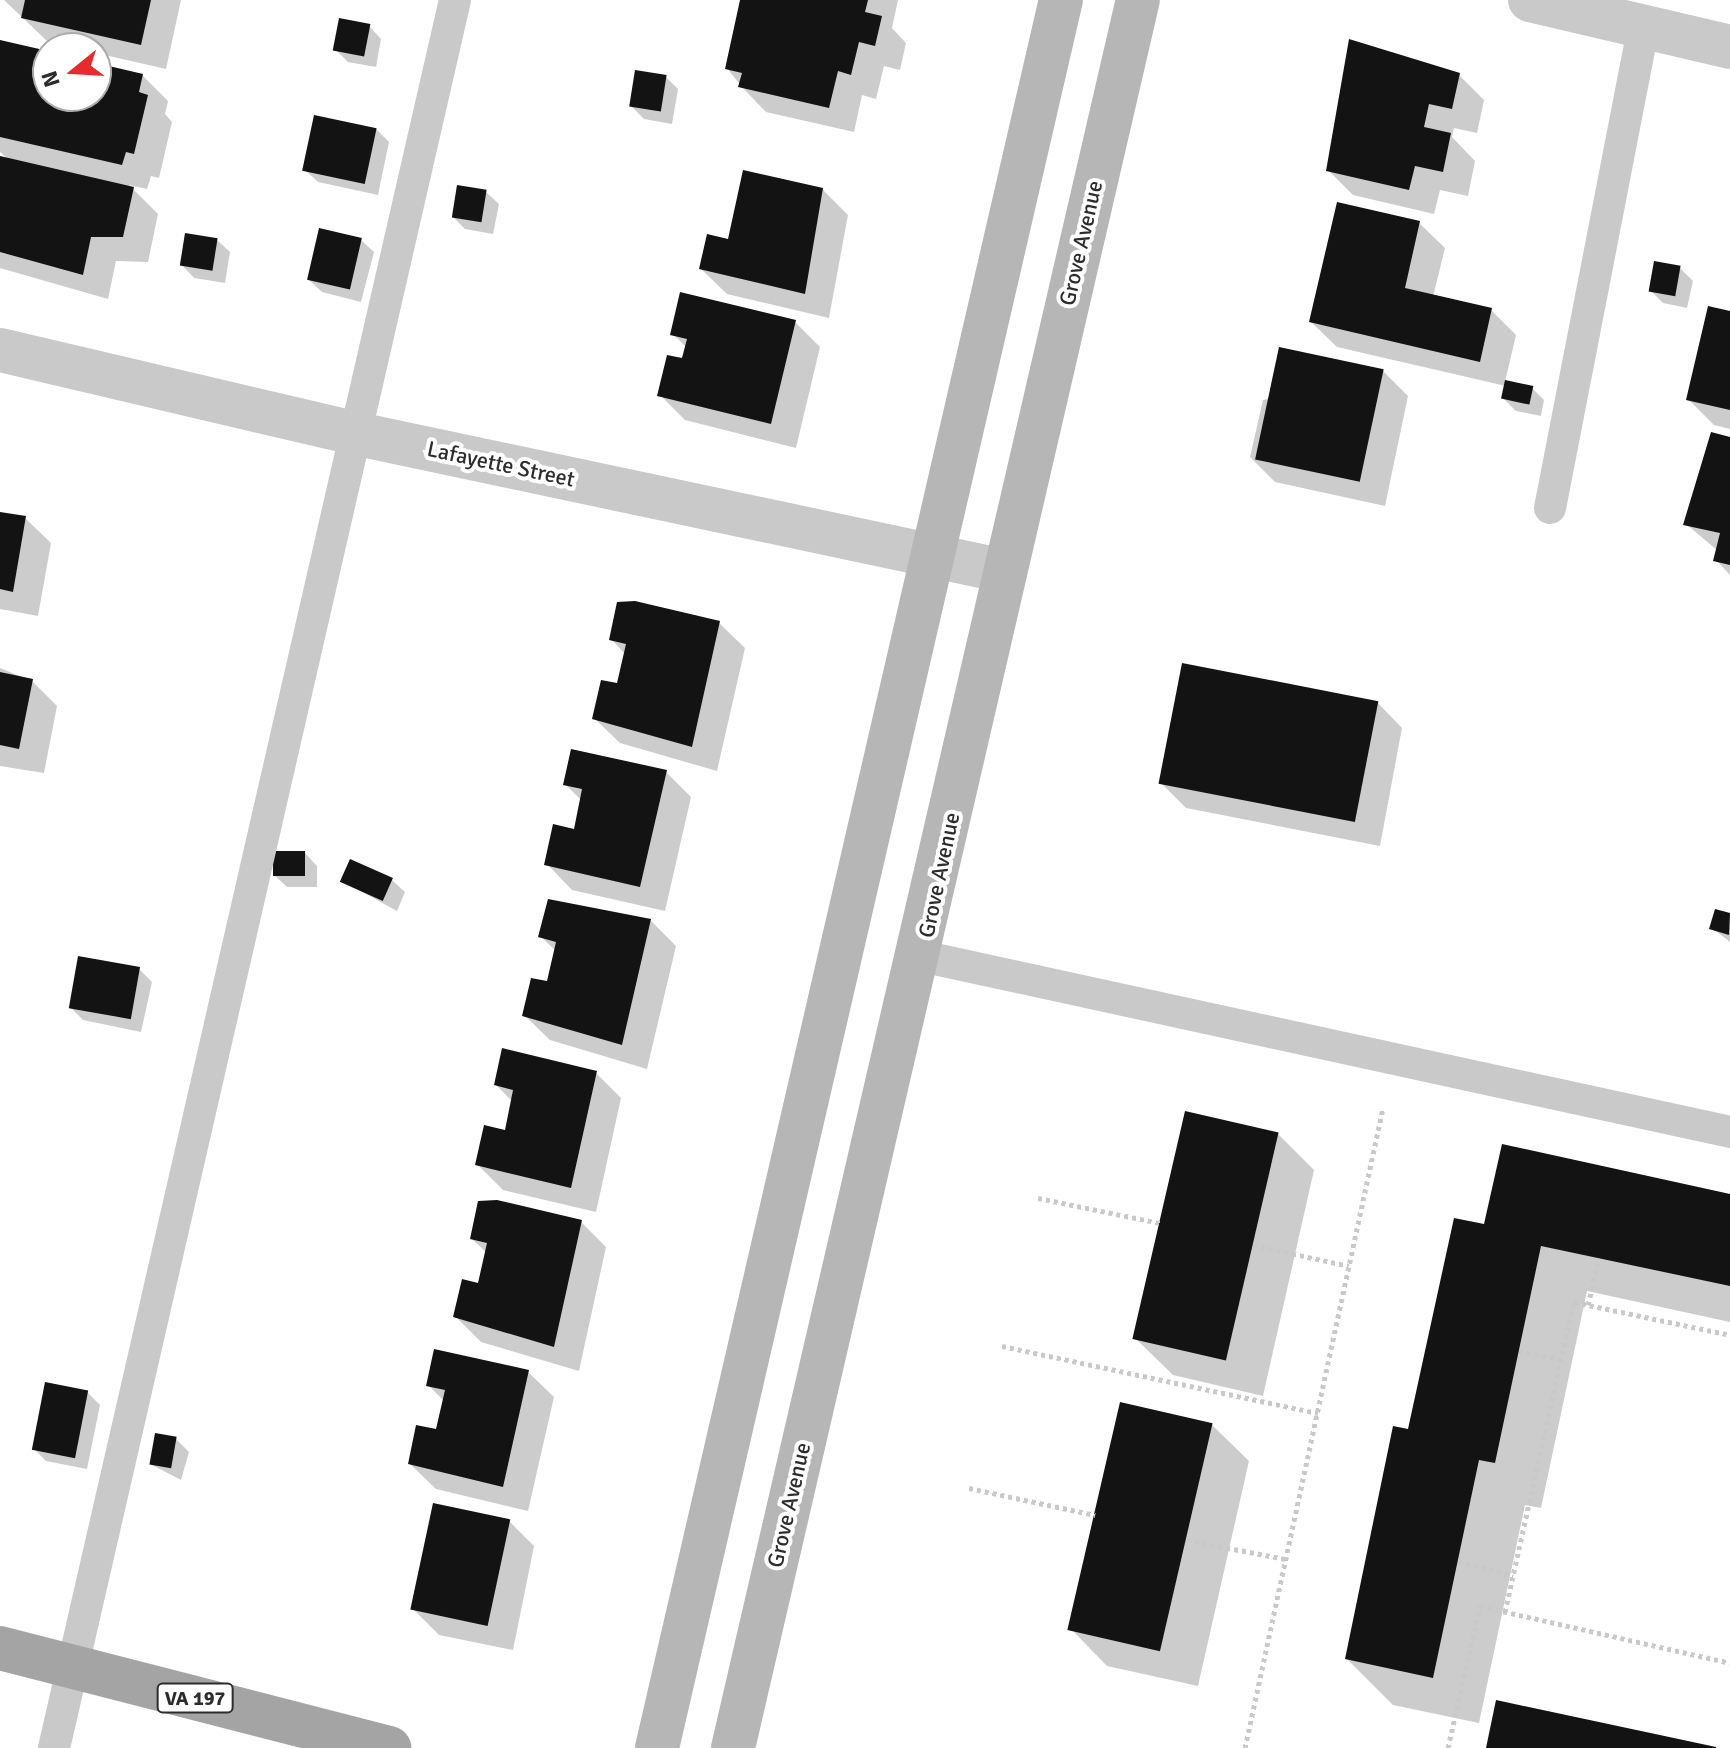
<!DOCTYPE html>
<html>
<head>
<meta charset="utf-8">
<style>
  body { margin:0 }
  #map { position:relative; width:1730px; height:1748px; overflow:hidden; background:#fff; font-family:Signika,sans-serif }
  div>[style] { position:absolute }
  .shadow>* { inset:0; background:#0003 }
  .building>* { inset:0; background:#131313; transform-origin:0 0 }
  .path>* { height:5px; margin-top:-2.5px; transform-origin:0; background:repeating-linear-gradient(90deg,#c9c9c9 0 4px,transparent 0 8px) }
  .service>* { height:32px; margin:-16px; padding:0 16px; transform-origin:16px; border-radius:16px; background:#c9c9c9 }
  .minor>* { height:44px; margin:-22px; padding:0 22px; transform-origin:22px; border-radius:22px; background:#c9c9c9 }
  .secondary>* { height:44px; margin:-22px; padding:0 22px; transform-origin:22px; border-radius:22px; background:#b6b6b6 }
  .primary>* { height:44px; margin:-22px; padding:0 22px; transform-origin:22px; border-radius:22px; background:#a4a4a4 }
  span { translate:-50% -50%; white-space:nowrap; text-align:center; line-height:1.15; -webkit-text-stroke:8px #fff; paint-order:stroke }
  .shield-label span { padding:2px 6px; background:#fff; border:2px solid; border-radius:6px; -webkit-text-stroke-width:0 }
  .shield-label { font-size:20px; color:#2c2c2c; font-weight:700 }
  .street-label { font-size:22px; color:#2c2c2c }
  .north { position:absolute; left:32px; top:32px; width:80px; height:80px; box-sizing:border-box; background:#fff; border:2px solid #ababab; border-radius:50%; rotate:252deg; font-size:22px; font-weight:700; line-height:32px; text-align:center; color:#2c2c2c }
  .north::after { content:''; display:block; margin:auto; width:28px; height:36px; background:#e72a2c; clip-path:polygon(50% 0,100% 100%,50% 72%,0 100%) }
</style>
</head>
<body>
<div id="map">
  <div class="shadow">
    <div style="clip-path:polygon(4px 0,181px 0,166px 69px,48px 42px)"></div>
    <div style="clip-path:polygon(742px 0,898px 0,892px 28px,906px 43px,900px 70px,884px 66px,876px 99px,862px 95px,854px 132px,766px 112px,741px 86px,727px 68px)"></div>
    <div style="clip-path:polygon(369px 26px,381px 39px,376px 67px,348px 62px,335px 49px)"></div>
    <div style="clip-path:polygon(0 47px,48px 53px,48px 96px,96px 96px,96px 65px,142px 75px,168px 101px,165px 114px,172px 122px,159px 178px,151px 176px,147px 189px,129px 185px,158px 214px,148px 262px,116px 261px,108px 299px,0 268px,0 158px,9px 160px,0 152px)"></div>
    <div style="clip-path:polygon(1459px 75px,1484px 100px,1477px 133px,1454px 128px,1452px 137px,1475px 161px,1468px 196px,1440px 190px,1434px 214px,1353px 195px,1328px 170px)"></div>
    <div style="clip-path:polygon(666px 77px,678px 89px,672px 124px,644px 119px,631px 106px)"></div>
    <div style="clip-path:polygon(376px 129px,389px 142px,378px 195px,318px 182px,305px 170px)"></div>
    <div style="clip-path:polygon(822px 189px,848px 215px,829px 318px,727px 294px,701px 269px)"></div>
    <div style="clip-path:polygon(486px 192px,499px 204px,493px 234px,465px 229px,453px 217px)"></div>
    <div style="clip-path:polygon(1419px 223px,1445px 248px,1433px 297px,1491px 310px,1516px 335px,1505px 382px,1532px 388px,1544px 400px,1541px 416px,1516px 411px,1503px 398px,1506px 386px,1337px 347px,1311px 322px)"></div>
    <div style="clip-path:polygon(217px 240px,230px 252px,225px 283px,194px 278px,182px 265px)"></div>
    <div style="clip-path:polygon(361px 240px,374px 252px,361px 302px,322px 292px,309px 280px)"></div>
    <div style="clip-path:polygon(1680px 268px,1693px 281px,1687px 308px,1663px 303px,1651px 291px)"></div>
    <div style="clip-path:polygon(1730px 313px,1730px 429px,1714px 425px,1688px 399px)"></div>
    <div style="clip-path:polygon(795px 322px,820px 347px,796px 448px,685px 420px,660px 395px,687px 348px,673px 334px)"></div>
    <div style="clip-path:polygon(1383px 371px,1408px 396px,1385px 506px,1275px 482px,1250px 457px,1263px 400px)"></div>
    <div style="clip-path:polygon(1730px 439px,1730px 575px,1716px 560px,1718px 551px,1686px 524px)"></div>
    <div style="clip-path:polygon(0 514px,25px 518px,51px 543px,38px 616px,0 609px)"></div>
    <div style="clip-path:polygon(719px 623px,745px 648px,717px 771px,620px 743px,594px 718px,618px 686px,625px 654px,611px 639px)"></div>
    <div style="clip-path:polygon(0 668px,32px 681px,57px 706px,44px 773px,0 766px)"></div>
    <div style="clip-path:polygon(1377px 702px,1402px 728px,1380px 846px,1186px 808px,1161px 783px)"></div>
    <div style="clip-path:polygon(666px 772px,691px 797px,665px 911px,572px 890px,547px 864px,575px 832px,582px 801px,565px 784px)"></div>
    <div style="clip-path:polygon(305px 853px,317px 866px,317px 887px,287px 887px,274px 875px)"></div>
    <div style="clip-path:polygon(392px 880px,405px 892px,397px 911px,342px 881px)"></div>
    <div style="clip-path:polygon(1717px 911px,1730px 915px,1730px 942px,1712px 928px)"></div>
    <div style="clip-path:polygon(650px 920px,676px 946px,647px 1069px,550px 1040px,524px 1015px,548px 983px,556px 951px,541px 937px)"></div>
    <div style="clip-path:polygon(139px 969px,152px 982px,141px 1032px,83px 1020px,70px 1007px)"></div>
    <div style="clip-path:polygon(596px 1073px,621px 1098px,596px 1212px,503px 1190px,478px 1165px,506px 1132px,513px 1102px,496px 1085px)"></div>
    <div style="clip-path:polygon(1278px 1134px,1314px 1170px,1263px 1396px,1173px 1375px,1136px 1339px)"></div>
    <div style="clip-path:polygon(1730px 1196px,1730px 1322px,1587px 1291px,1541px 1508px,1525px 1505px,1479px 1723px,1393px 1705px,1347px 1659px,1410px 1432px,1486px 1226px)"></div>
    <div style="clip-path:polygon(581px 1222px,606px 1247px,579px 1371px,481px 1342px,455px 1316px,480px 1285px,487px 1253px,472px 1239px)"></div>
    <div style="clip-path:polygon(528px 1372px,554px 1397px,528px 1511px,436px 1489px,410px 1464px,438px 1431px,445px 1402px,428px 1385px)"></div>
    <div style="clip-path:polygon(87px 1392px,100px 1405px,87px 1469px,46px 1461px,34px 1449px)"></div>
    <div style="clip-path:polygon(1212px 1425px,1249px 1461px,1198px 1686px,1107px 1666px,1071px 1629px)"></div>
    <div style="clip-path:polygon(176px 1439px,189px 1452px,181px 1480px,150px 1464px)"></div>
    <div style="clip-path:polygon(509px 1521px,534px 1546px,513px 1650px,439px 1635px,414px 1610px)"></div>
  </div>
  <div class="building">
    <div style="clip-path:polygon(25px 0,151px 0,141px 45px,21px 18px)"></div>
    <div style="clip-path:polygon(740px 0,868px 0,865px 12px,882px 16px,875px 46px,859px 42px,851px 75px,838px 71px,829px 108px,738px 87px,742px 73px,725px 69px)"></div>
    <div style="left:339px;top:18px;width:32px;height:33px;rotate:11deg"></div>
    <div style="clip-path:polygon(1349px 39px,1460px 73px,1452px 109px,1429px 104px,1424px 127px,1451px 133px,1443px 172px,1415px 166px,1409px 190px,1326px 171px)"></div>
    <div style="clip-path:polygon(0 40px,48px 51px,48px 96px,96px 96px,96px 63px,143px 74px,139px 92px,148px 95px,134px 154px,126px 152px,122px 165px,0 137px)"></div>
    <div style="left:635px;top:70px;width:32px;height:37px;rotate:9deg"></div>
    <div style="left:314px;top:115px;width:64px;height:57px;rotate:12deg"></div>
    <div style="clip-path:polygon(0 156px,134px 187px,123px 237px,91px 237px,83px 275px,0 252px)"></div>
    <div style="clip-path:polygon(743px 170px,823px 188px,805px 294px,699px 269px,707px 234px,728px 239px)"></div>
    <div style="left:457px;top:185px;width:30px;height:33px;rotate:9deg"></div>
    <div style="clip-path:polygon(1337px 202px,1420px 221px,1405px 288px,1492px 308px,1480px 362px,1309px 322px)"></div>
    <div style="left:319px;top:228px;width:44px;height:53px;rotate:13deg"></div>
    <div style="left:185px;top:233px;width:33px;height:33px;rotate:9deg"></div>
    <div style="left:1654px;top:261px;width:27px;height:31px;rotate:10deg"></div>
    <div style="clip-path:polygon(680px 292px,796px 320px,771px 424px,657px 396px,667px 355px,682px 358px,687px 339px,670px 335px)"></div>
    <div style="clip-path:polygon(1708px 306px,1730px 311px,1730px 410px,1686px 400px)"></div>
    <div style="left:1279px;top:347px;width:107px;height:115px;rotate:12deg"></div>
    <div style="left:1505px;top:380px;width:29px;height:19px;rotate:12deg"></div>
    <div style="clip-path:polygon(1711px 432px,1730px 437px,1730px 565px,1713px 561px,1720px 533px,1683px 525px)"></div>
    <div style="clip-path:polygon(0 512px,26px 516px,13px 592px,0 589px)"></div>
    <div style="clip-path:polygon(635px 601px,720px 621px,692px 747px,592px 719px,601px 680px,617px 683px,626px 644px,609px 640px,617px 602px)"></div>
    <div style="left:1182px;top:663px;width:200px;height:123px;rotate:11deg"></div>
    <div style="clip-path:polygon(0 672px,33px 679px,19px 749px,0 745px)"></div>
    <div style="clip-path:polygon(571px 749px,667px 770px,640px 887px,544px 865px,553px 824px,574px 829px,582px 789px,563px 785px)"></div>
    <div style="left:305px;top:851px;width:25px;height:32px;rotate:90deg"></div>
    <div style="left:350px;top:859px;width:47px;height:25px;rotate:24deg"></div>
    <div style="clip-path:polygon(548px 899px,651px 919px,622px 1045px,522px 1016px,531px 978px,547px 981px,556px 942px,538px 937px)"></div>
    <div style="clip-path:polygon(1715px 909px,1730px 913px,1729px 935px,1709px 929px)"></div>
    <div style="left:78px;top:956px;width:63px;height:53px;rotate:10deg"></div>
    <div style="clip-path:polygon(502px 1048px,597px 1071px,571px 1188px,475px 1165px,484px 1125px,505px 1130px,513px 1090px,494px 1085px)"></div>
    <div style="left:1185px;top:1111px;width:96px;height:234px;rotate:13deg"></div>
    <div style="clip-path:polygon(1502px 1144px,1730px 1194px,1730px 1286px,1541px 1246px,1495px 1463px,1479px 1460px,1433px 1678px,1345px 1659px,1393px 1426px,1408px 1429px,1454px 1218px,1484px 1224px)"></div>
    <div style="clip-path:polygon(497px 1200px,582px 1220px,554px 1347px,453px 1317px,462px 1279px,478px 1283px,487px 1243px,470px 1239px,478px 1201px)"></div>
    <div style="clip-path:polygon(434px 1349px,529px 1370px,503px 1487px,408px 1464px,416px 1425px,436px 1429px,445px 1390px,426px 1386px)"></div>
    <div style="left:45px;top:1382px;width:44px;height:69px;rotate:11deg"></div>
    <div style="left:1120px;top:1402px;width:95px;height:234px;rotate:13deg"></div>
    <div style="left:155px;top:1433px;width:22px;height:32px;rotate:10deg"></div>
    <div style="left:433px;top:1503px;width:79px;height:109px;rotate:12deg"></div>
    <div style="clip-path:polygon(1496px 1700px,1716px 1747px,1716px 1748px,1486px 1748px)"></div>
  </div>
  <div class="path">
    <div style="left:1038px;top:1198px;width:125px;rotate:11.6deg"></div>
    <div style="left:1253px;top:1245px;width:98px;rotate:12.3deg"></div>
    <div style="left:1588px;top:1305px;width:48px;rotate:-76.8deg"></div>
    <div style="left:1002px;top:1346px;width:323px;rotate:12deg"></div>
    <div style="left:1519px;top:1351px;width:43px;rotate:10.8deg"></div>
    <div style="left:969px;top:1488px;width:129px;rotate:12.1deg"></div>
    <div style="left:1187px;top:1540px;width:101px;rotate:10.9deg"></div>
    <div style="left:1458px;top:1562px;width:57px;rotate:13.3deg"></div>
    <div style="left:1505px;top:1612px;width:318px;rotate:-77.5deg"></div>
    <div style="left:1574px;top:1302px;width:159px;rotate:11.9deg"></div>
    <div style="left:1245px;top:1748px;width:655px;rotate:-77.83deg"></div>
    <div style="left:1448px;top:1748px;width:146px;rotate:-77.3deg"></div>
    <div style="left:1480px;top:1606px;width:256px;rotate:12.8deg"></div>
  </div>
  <div class="service">
    <div style="left:1550px;top:508px;width:491px;rotate:-79deg"></div>
    <div style="left:921px;top:956px;width:828px;rotate:12.27deg"></div>
    <div style="left:54px;top:1748px;width:1793px;rotate:-77.08deg"></div>
  </div>
  <div class="minor">
    <div style="left:1530px;top:0;width:205px;rotate:13.2deg"></div>
    <div style="left:0;top:350px;width:363px;rotate:13.2deg"></div>
    <div style="left:353px;top:433px;width:666px;rotate:11.95deg"></div>
  </div>
  <div class="secondary">
    <div style="left:657px;top:1748px;width:1794px;rotate:-76.99deg"></div>
    <div style="left:733px;top:1748px;width:1794px;rotate:-76.96deg"></div>
  </div>
  <div class="primary">
    <div style="left:0;top:1648px;width:402px;rotate:14.4deg"></div>
  </div>
  <div class="shield-label">
    <span style="left:195px;top:1698px">VA 197</span>
  </div>
  <div class="street-label">
    <span style="left:1081px;top:243px;rotate:-77deg">Grove Avenue</span>
    <span style="left:501px;top:464px;rotate:12deg">Lafayette Street</span>
    <span style="left:939px;top:875px;rotate:-78deg">Grove Avenue</span>
    <span style="left:789px;top:1505px;rotate:-77deg">Grove Avenue</span>
  </div>
  <div class="north">N</div>
</div>
</body>
</html>
